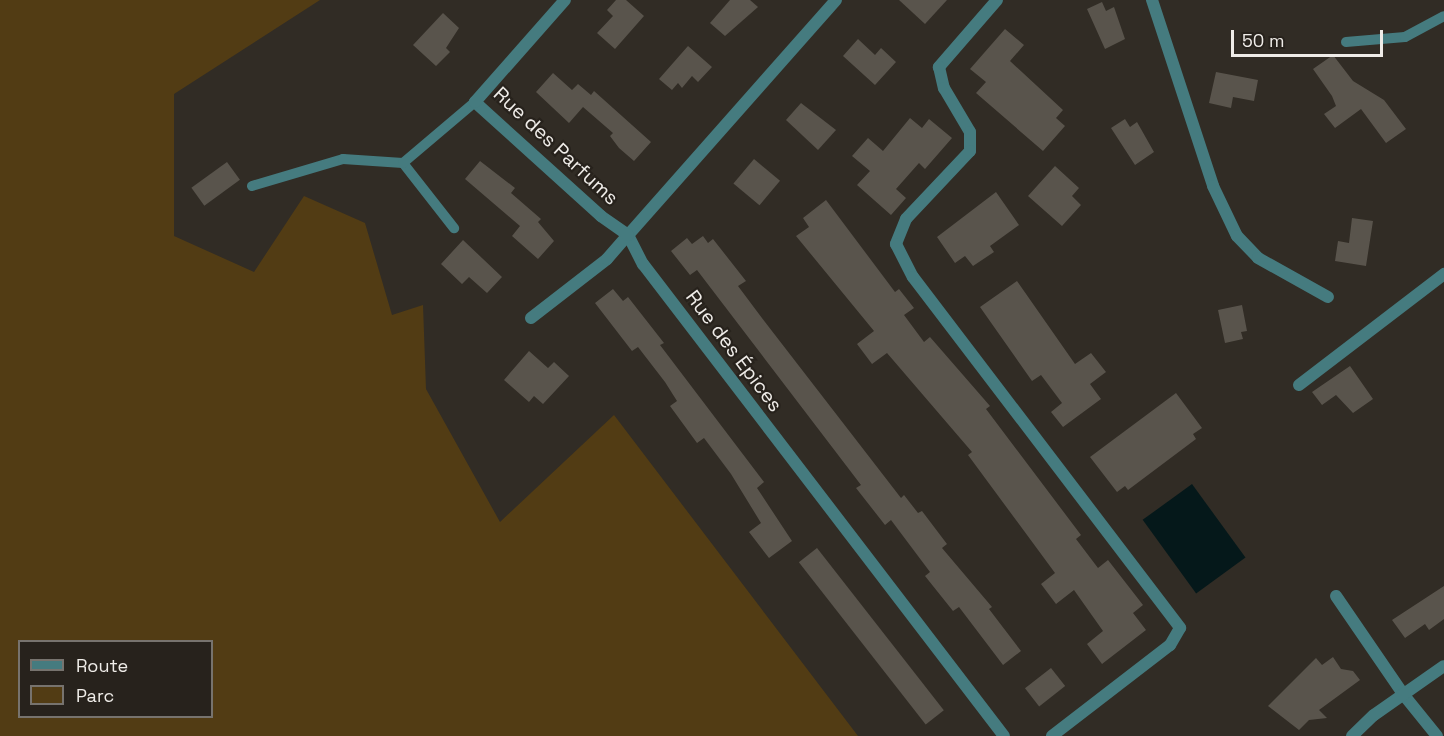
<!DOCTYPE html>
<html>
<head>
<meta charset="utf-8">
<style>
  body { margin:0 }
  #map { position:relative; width:1444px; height:736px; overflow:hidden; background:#312c25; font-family:"Space Grotesk",sans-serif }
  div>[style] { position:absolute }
  .green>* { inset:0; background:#523c14 }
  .water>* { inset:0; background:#05181a; transform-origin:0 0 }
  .building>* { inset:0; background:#59544c; transform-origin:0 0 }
  .lane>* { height:10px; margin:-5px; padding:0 5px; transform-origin:5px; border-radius:5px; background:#457b7f }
  .street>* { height:12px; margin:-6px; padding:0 6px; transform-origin:6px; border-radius:6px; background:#457b7f }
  span { translate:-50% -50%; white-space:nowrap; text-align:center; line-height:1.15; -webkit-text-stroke:4.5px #27221c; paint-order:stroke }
  .street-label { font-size:20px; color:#efece8 }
  .legend { position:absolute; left:18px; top:640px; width:195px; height:78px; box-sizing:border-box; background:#27221c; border:2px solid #77736e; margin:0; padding:8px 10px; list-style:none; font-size:18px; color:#efece8 }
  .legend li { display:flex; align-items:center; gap:12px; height:30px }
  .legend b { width:30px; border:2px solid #77736e }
  .scale { position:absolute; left:1231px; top:30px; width:152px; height:27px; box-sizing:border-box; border:3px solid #efece8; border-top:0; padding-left:8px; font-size:18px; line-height:21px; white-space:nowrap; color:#efece8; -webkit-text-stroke:4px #27221c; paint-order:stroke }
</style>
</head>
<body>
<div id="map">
  <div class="green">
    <div style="clip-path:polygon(evenodd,0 0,320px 0,174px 94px,174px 236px,254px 272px,304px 196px,365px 223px,392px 315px,423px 305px,426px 389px,500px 522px,614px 415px,858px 736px,0 736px,0 0,20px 642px,212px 642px,212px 716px,20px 716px,20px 642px)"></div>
  </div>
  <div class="water">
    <div style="left:1192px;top:484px;width:91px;height:61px;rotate:54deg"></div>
  </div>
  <div class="building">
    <div style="clip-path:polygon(616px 0,626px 0,644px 16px,615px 49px,597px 33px,613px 16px,607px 10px)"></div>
    <div style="clip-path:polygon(730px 0,750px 0,758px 7px,725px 36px,710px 23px)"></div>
    <div style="clip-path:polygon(899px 0,947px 0,925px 24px)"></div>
    <div style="clip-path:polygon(1102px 2px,1106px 11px,1114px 7px,1125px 39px,1105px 49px,1087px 9px)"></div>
    <div style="clip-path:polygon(443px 13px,459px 28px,446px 48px,450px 52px,436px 66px,413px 45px)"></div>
    <div style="clip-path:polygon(1005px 29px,1024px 45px,1010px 61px,1063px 110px,1056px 118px,1065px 126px,1043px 151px,976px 93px,986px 82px,970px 69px)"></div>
    <div style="clip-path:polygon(858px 39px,875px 55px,881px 48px,896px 62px,875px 85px,843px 56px)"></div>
    <div style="clip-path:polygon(688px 46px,712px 67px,698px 82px,692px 76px,682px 88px,678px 83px,672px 90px,659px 79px)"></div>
    <div style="clip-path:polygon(1333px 55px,1353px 81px,1384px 100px,1406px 129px,1386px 143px,1361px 109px,1335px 128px,1324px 114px,1336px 106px,1332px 96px,1313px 69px)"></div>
    <div style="clip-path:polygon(1216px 72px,1258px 80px,1254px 101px,1233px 97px,1231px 108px,1209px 103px)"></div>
    <div style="clip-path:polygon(553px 73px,572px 90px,578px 84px,591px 95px,594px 91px,651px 142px,634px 161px,619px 148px,610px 136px,613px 133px,583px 107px,569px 123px,536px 92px)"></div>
    <div style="clip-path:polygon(801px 103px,836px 130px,818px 150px,786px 120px)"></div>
    <div style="clip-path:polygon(910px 118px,922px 128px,929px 119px,952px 138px,925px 169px,919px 163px,896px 189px,906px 198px,891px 215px,857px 185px,870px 171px,852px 156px,868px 138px,883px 151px)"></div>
    <div style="clip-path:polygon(1125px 119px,1130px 127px,1137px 122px,1154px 152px,1135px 165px,1111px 128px)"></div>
    <div style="left:754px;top:159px;width:34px;height:32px;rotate:40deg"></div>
    <div style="clip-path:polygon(480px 161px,515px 188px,511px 193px,541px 219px,538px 222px,554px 241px,538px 259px,512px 236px,520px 226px,465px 179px)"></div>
    <div style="left:227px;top:162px;width:22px;height:44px;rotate:54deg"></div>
    <div style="clip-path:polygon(1055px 166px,1079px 188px,1072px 196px,1081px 205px,1062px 226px,1028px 196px)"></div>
    <div style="clip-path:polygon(996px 192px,1019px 225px,990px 246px,994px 252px,973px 266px,965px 256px,955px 263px,937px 237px)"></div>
    <div style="clip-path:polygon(826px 200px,895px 292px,899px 289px,914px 308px,904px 315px,924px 342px,930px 337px,990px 406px,986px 409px,1081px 535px,1076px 539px,1098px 568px,1108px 560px,1143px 605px,1133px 613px,1146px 630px,1102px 664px,1087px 644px,1103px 631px,1074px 590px,1056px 604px,1041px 584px,1055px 573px,968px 455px,972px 452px,887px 353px,872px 364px,857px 344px,874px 331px,796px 236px,809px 227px,803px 218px)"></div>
    <div style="clip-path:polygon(1352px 218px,1373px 221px,1366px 266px,1335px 261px,1338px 241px,1349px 243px)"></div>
    <div style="clip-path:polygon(703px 236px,708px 243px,713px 239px,746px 281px,738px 286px,765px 322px,901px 498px,904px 495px,918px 513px,922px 511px,947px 544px,942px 548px,992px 607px,989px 609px,1021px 651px,1003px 665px,959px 607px,953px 611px,925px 576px,930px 572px,891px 520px,885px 525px,856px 488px,861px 485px,697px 270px,690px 275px,671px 251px,687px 238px,692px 244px)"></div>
    <div style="clip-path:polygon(463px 240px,502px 277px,487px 293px,469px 277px,462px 284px,441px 264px)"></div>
    <div style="clip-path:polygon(1017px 281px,1075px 364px,1091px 353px,1106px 372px,1090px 384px,1101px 399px,1063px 427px,1051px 412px,1062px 403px,1041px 375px,1032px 381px,980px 307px)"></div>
    <div style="clip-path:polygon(613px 289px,623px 301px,628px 297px,664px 343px,660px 345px,764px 482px,757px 488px,792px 541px,769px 558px,749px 532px,761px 523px,731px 474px,704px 438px,697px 443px,670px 406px,677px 401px,665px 382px,638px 347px,632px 351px,595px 303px)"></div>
    <div style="clip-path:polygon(1242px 305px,1247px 331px,1241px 332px,1243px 339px,1225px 343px,1218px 310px)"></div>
    <div style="clip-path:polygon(529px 351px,548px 368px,554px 362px,569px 376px,543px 404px,534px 396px,529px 402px,504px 380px)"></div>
    <div style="clip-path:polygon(1350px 366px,1373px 399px,1353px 413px,1336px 395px,1322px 405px,1312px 392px)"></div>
    <div style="clip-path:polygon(1176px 393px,1202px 428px,1193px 434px,1196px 439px,1128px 490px,1125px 486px,1117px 492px,1090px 457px)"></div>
    <div style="left:817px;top:548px;width:206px;height:23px;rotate:52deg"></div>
    <div style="clip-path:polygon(1444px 586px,1444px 619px,1429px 630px,1425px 624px,1405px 638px,1392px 620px)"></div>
    <div style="clip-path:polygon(1333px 657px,1341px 669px,1353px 671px,1360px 680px,1319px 710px,1327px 718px,1309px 720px,1299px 730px,1268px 706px,1316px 658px,1322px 665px)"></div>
    <div style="left:1051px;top:668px;width:23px;height:33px;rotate:52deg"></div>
  </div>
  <div class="lane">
    <div style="left:1346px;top:42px;width:59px;rotate:-4.8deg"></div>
    <div style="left:1405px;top:37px;width:44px;rotate:-28.3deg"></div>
    <div style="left:403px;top:163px;width:83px;rotate:51.9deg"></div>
    <div style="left:252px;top:186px;width:95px;rotate:-16.5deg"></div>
    <div style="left:343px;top:159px;width:60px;rotate:3.8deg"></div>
    <div style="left:403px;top:163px;width:94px;rotate:-40.3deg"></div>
  </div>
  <div class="street">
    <div style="left:836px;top:0;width:314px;rotate:131.5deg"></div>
    <div style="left:628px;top:235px;width:33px;rotate:63deg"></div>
    <div style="left:643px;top:264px;width:594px;rotate:52.59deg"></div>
    <div style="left:997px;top:0;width:89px;rotate:130.9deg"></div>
    <div style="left:939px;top:67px;width:22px;rotate:77deg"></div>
    <div style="left:944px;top:88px;width:51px;rotate:59.4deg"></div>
    <div style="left:970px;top:132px;width:19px;rotate:90deg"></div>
    <div style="left:970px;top:151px;width:93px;rotate:133.3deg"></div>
    <div style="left:906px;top:219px;width:27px;rotate:112deg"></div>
    <div style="left:896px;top:244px;width:37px;rotate:63deg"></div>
    <div style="left:913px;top:277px;width:441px;rotate:52.7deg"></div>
    <div style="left:1180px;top:628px;width:20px;rotate:120deg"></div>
    <div style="left:1170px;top:645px;width:149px;rotate:142.4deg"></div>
    <div style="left:1152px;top:0;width:196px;rotate:71.8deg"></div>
    <div style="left:1213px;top:186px;width:55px;rotate:64.4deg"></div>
    <div style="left:1237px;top:236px;width:30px;rotate:46deg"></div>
    <div style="left:1258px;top:258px;width:80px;rotate:29.1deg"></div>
    <div style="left:531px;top:318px;width:96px;rotate:-37.8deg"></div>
    <div style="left:607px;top:259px;width:32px;rotate:-49deg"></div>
    <div style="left:628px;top:235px;width:33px;rotate:-145deg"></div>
    <div style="left:601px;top:216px;width:170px;rotate:-137.9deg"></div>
    <div style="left:475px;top:102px;width:136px;rotate:-48.6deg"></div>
    <div style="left:1299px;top:385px;width:183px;rotate:-37.4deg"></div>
    <div style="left:1336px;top:596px;width:119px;rotate:55.6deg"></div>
    <div style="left:1403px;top:694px;width:54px;rotate:51deg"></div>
    <div style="left:1352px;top:736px;width:30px;rotate:-44deg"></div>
    <div style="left:1374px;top:715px;width:85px;rotate:-35deg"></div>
  </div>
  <div class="street-label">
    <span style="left:556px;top:146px;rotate:43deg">Rue des Parfums</span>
    <span style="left:734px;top:351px;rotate:53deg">Rue des Épices</span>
  </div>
  <ul class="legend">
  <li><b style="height:8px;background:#457b7f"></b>Route</li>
  <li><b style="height:16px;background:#523c14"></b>Parc</li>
  </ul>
  <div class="scale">50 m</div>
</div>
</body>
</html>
